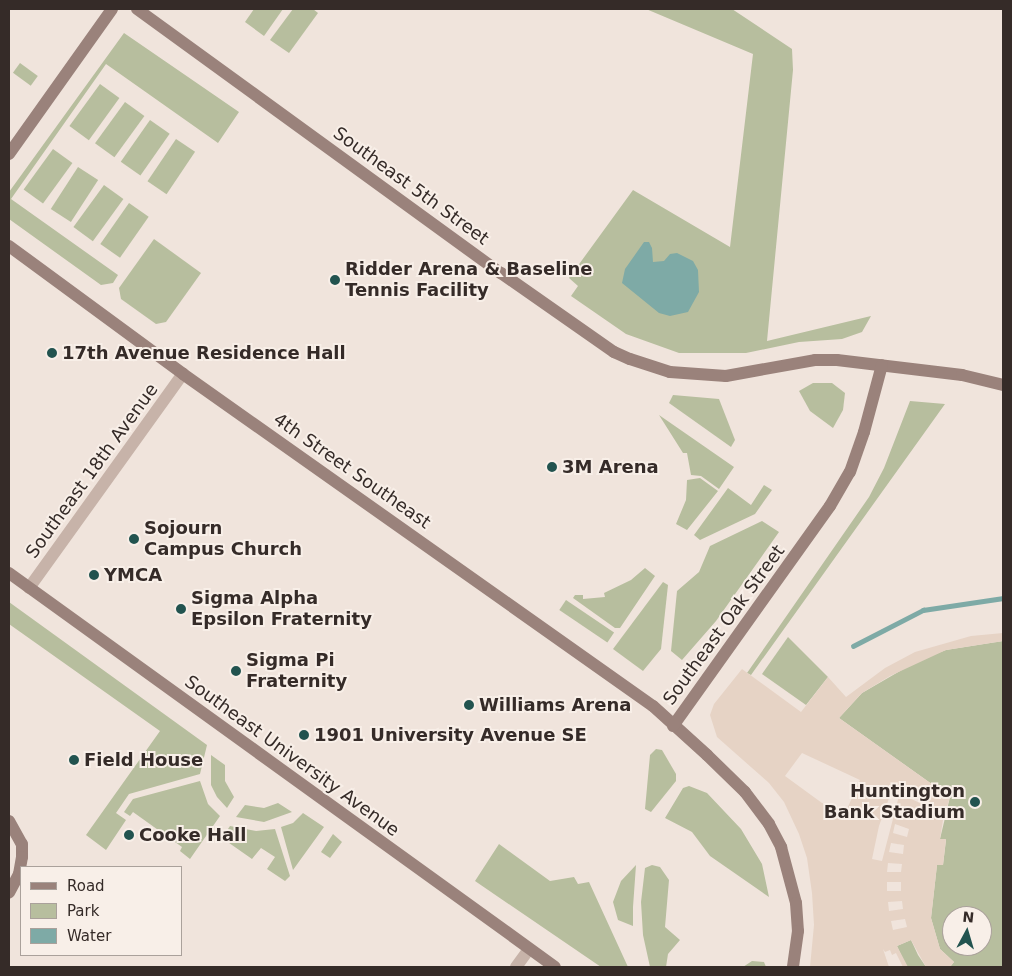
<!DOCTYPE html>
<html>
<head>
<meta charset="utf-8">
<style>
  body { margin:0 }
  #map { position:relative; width:1012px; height:976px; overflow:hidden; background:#f0e4dc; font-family:"DejaVu Sans",sans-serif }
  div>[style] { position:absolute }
  .green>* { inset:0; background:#b7be9e; transform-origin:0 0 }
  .plaza>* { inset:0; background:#e6d3c5 }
  .water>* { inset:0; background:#7eaaa6 }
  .stream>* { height:4.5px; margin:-2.25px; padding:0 2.25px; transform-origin:2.25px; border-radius:2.25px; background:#7eaaa6 }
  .street>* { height:12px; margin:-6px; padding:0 6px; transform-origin:6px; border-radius:6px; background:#c7b3a9 }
  .secondary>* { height:12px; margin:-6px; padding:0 6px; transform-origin:6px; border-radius:6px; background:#9a827b }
  .dots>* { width:14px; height:14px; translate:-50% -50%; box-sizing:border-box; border:2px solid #f8efe8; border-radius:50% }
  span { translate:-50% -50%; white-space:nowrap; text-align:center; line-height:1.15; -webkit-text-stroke:4px #f8efe8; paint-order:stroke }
  .street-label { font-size:18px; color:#352b28 }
  .poi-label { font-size:18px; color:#352b28; font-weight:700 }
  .left { translate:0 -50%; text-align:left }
  .right { translate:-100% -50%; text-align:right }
  .frame { position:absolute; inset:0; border:10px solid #352b28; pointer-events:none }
  .legend { position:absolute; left:20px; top:866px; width:162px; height:90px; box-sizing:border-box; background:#f8efe8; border:1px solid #aaa19b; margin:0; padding:6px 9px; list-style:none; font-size:15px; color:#352b28 }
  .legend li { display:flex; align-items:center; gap:10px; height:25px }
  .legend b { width:25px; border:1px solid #aaa19b }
  .north { position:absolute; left:942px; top:906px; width:50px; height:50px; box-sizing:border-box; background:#f8efe8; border:1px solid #aaa19b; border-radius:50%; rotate:6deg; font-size:14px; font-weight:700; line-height:20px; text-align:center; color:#352b28 }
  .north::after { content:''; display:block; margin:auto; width:18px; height:22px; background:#22534f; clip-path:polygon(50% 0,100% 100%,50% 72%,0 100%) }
</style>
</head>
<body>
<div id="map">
  <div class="green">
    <div style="clip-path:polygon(254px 9px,283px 9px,264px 36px,245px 22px)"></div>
    <div style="clip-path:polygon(293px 9px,313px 9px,318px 13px,289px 53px,270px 40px)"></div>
    <div style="clip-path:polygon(646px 9px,732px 9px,792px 49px,793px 70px,767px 341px,871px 316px,862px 332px,842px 339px,799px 342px,746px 353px,679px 353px,626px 334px,571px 296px,578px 286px,569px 278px,633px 190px,730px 247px,753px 54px)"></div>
    <div style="clip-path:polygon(124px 33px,239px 112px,218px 143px,106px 64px,11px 199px,118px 275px,113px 283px,101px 285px,9px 219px,9px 192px)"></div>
    <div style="left:20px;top:63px;width:22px;height:12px;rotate:36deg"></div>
    <div style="left:100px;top:84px;width:24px;height:52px;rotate:36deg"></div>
    <div style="left:125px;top:102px;width:24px;height:51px;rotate:36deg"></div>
    <div style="left:150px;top:120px;width:24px;height:51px;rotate:35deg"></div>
    <div style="left:176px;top:139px;width:23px;height:51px;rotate:34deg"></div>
    <div style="left:53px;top:149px;width:24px;height:50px;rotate:36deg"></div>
    <div style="left:78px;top:167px;width:24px;height:50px;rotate:33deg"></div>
    <div style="left:104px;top:185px;width:24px;height:52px;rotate:36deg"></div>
    <div style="left:129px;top:203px;width:24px;height:50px;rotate:35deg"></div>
    <div style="clip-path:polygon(154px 239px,201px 273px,166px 322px,156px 324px,121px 299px,119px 288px)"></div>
    <div style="clip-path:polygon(813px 383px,832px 383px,845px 393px,843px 410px,833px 428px,810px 411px,799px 391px)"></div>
    <div style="clip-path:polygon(673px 395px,719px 399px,735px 440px,731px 447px,669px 403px)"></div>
    <div style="clip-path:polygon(910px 401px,945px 404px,751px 675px,747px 673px,869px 497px,884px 468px)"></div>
    <div style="clip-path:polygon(659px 415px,734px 467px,719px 489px,701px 476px,691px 475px,687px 453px,683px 453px)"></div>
    <div style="clip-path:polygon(700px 478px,718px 491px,687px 530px,676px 524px,686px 500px,687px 480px)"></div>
    <div style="clip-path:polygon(764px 485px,772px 490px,755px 514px,700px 540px,694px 535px,728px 488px,751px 505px)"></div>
    <div style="clip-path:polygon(762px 521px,779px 532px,716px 621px,682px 660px,671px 651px,677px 591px,699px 572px,710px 546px)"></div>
    <div style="clip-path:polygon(645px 568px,655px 576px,620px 628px,615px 628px,573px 598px,575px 595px,583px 595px,583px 599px,605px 597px,604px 593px,631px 580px)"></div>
    <div style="clip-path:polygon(663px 582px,668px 585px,661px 649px,643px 671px,613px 649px)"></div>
    <div style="left:566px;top:600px;width:58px;height:12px;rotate:34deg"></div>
    <div style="clip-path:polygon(9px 602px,207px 745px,200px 774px,129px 794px,116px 813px,126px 820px,106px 850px,86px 835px,160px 731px,9px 624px)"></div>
    <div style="clip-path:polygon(788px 637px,828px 677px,806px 705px,762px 674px)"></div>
    <div style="clip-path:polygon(evenodd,1003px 641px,1003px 967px,950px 967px,954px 962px,940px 949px,931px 918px,937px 865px,943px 865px,946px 840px,940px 839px,950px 797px,839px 718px,862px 693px,919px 660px,946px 650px,1003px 641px,952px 916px,982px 916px,982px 946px,952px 946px,952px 916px)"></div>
    <div style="clip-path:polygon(656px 749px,662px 750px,676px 774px,676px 781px,651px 812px,645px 809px,650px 755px)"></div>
    <div style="clip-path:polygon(211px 755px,225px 765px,225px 781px,234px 797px,227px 808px,217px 797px,211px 785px)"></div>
    <div style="clip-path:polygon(200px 781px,208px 804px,220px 816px,190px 859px,180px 851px,182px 847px,133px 812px,130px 816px,124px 812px,133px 799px)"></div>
    <div style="clip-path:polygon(689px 786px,707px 793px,741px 829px,762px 864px,769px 897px,710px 856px,692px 832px,665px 818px,683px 788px)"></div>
    <div style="clip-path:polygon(278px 803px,292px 812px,264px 822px,236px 817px,245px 805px,264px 808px)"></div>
    <div style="clip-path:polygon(303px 813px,324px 827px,293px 870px,281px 827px,293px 823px)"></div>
    <div style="clip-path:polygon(230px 826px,256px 831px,275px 829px,290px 876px,285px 881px,267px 869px,275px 857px,261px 848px,252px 859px,222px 838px)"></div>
    <div style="clip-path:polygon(333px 834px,342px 842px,330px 858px,321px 852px)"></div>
    <div style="clip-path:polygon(499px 844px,550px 881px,574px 877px,578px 884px,589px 882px,628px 967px,601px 967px,475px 881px)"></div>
    <div style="clip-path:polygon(636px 865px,633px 907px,633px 926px,618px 920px,613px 902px,621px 881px)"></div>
    <div style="clip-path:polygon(652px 865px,660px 867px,669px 880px,665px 927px,680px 940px,668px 954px,666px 967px,650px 967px,643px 935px,641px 902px,645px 868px)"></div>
    <div style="clip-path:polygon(911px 940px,918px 955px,926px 967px,908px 967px,905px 964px,897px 946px)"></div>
    <div style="clip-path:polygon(752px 961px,764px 962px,766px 967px,743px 967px)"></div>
  </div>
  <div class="plaza">
    <div style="clip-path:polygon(evenodd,1003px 633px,1003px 641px,946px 650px,890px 676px,862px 693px,839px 718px,950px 797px,943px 820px,940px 839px,946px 839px,943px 865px,937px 865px,931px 918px,940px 949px,954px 962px,950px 967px,926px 967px,911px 940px,897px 946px,908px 967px,903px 967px,896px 953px,892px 955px,890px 950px,885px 952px,883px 949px,889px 967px,810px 967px,814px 925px,812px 893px,807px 858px,799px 834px,784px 802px,769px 783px,717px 737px,710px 715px,714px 704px,742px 669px,801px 712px,828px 677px,846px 697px,885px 668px,915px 652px,971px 636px,1003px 633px,802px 753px,860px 780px,847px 809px,822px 803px,785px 776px,802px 753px,1003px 633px,911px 789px,924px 795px,920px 803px,907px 797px,911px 789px,1003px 633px,892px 790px,900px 792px,882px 861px,872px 859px,879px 826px,892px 790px,1003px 633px,903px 806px,916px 812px,913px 820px,899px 814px,903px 806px,1003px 633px,895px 824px,909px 829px,907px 837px,893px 833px,895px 824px,1003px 633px,891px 843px,904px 845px,903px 854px,889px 852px,891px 843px,1003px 633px,888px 863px,902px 864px,901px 872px,887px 872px,888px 863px,1003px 633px,901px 882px,901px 891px,887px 891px,887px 882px,901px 882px,1003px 633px,902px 901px,903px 909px,889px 911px,888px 902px,902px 901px,1003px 633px,905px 919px,907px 927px,893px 930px,891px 921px,905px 919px)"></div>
  </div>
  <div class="water">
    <div style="clip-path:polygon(644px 242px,649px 242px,652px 248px,653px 262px,664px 261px,670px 254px,677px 253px,693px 261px,698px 270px,699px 292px,688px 312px,670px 316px,659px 313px,622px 283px,625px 269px)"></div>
  </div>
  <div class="stream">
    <div style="left:853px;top:646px;width:79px;rotate:-27.2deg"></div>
    <div style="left:923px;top:610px;width:81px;rotate:-8.5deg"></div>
  </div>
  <div class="street">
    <div style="left:29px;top:588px;width:264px;rotate:-54.3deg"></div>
    <div style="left:516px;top:967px;width:22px;rotate:-54deg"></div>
  </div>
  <div class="secondary">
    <div style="left:137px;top:9px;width:450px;rotate:36deg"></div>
    <div style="left:501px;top:273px;width:138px;rotate:35deg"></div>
    <div style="left:614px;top:352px;width:17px;rotate:24deg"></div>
    <div style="left:630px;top:359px;width:42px;rotate:18deg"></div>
    <div style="left:670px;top:372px;width:56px;rotate:4.1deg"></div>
    <div style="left:726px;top:376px;width:90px;rotate:-10.2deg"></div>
    <div style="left:815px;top:360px;width:22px"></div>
    <div style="left:837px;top:360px;width:126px;rotate:6.8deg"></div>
    <div style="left:962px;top:375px;width:42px;rotate:13.7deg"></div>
    <div style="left:9px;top:154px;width:178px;rotate:-54.6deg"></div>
    <div style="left:9px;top:246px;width:216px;rotate:36.3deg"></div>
    <div style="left:183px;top:374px;width:575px;rotate:35.24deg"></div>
    <div style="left:653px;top:706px;width:73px;rotate:42.2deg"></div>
    <div style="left:707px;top:755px;width:53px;rotate:44.2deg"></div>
    <div style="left:745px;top:792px;width:40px;rotate:53deg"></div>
    <div style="left:769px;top:824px;width:26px;rotate:62deg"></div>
    <div style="left:781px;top:847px;width:58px;rotate:75deg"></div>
    <div style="left:796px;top:903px;width:28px;rotate:86deg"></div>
    <div style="left:798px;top:931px;width:36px;rotate:98deg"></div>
    <div style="left:9px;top:573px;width:673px;rotate:35.81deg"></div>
    <div style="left:673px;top:726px;width:270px;rotate:-54.5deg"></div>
    <div style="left:830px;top:506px;width:39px;rotate:-60deg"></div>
    <div style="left:850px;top:472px;width:42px;rotate:-70.7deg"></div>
    <div style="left:864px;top:432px;width:69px;rotate:-75deg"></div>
    <div style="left:9px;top:821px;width:26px;rotate:61deg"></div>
    <div style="left:22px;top:844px;width:13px;rotate:90deg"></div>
    <div style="left:22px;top:857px;width:17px;rotate:100deg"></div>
    <div style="left:19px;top:874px;width:21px;rotate:118deg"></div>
  </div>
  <div class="dots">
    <div style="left:335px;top:280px;background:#22534f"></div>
    <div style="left:52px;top:353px;background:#22534f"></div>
    <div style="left:552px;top:467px;background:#22534f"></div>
    <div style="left:134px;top:539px;background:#22534f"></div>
    <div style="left:94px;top:575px;background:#22534f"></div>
    <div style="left:181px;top:609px;background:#22534f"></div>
    <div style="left:236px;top:671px;background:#22534f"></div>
    <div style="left:469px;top:705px;background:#22534f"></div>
    <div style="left:304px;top:735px;background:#22534f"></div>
    <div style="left:74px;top:760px;background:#22534f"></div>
    <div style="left:975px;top:802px;background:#22534f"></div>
    <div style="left:129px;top:835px;background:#22534f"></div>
  </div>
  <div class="street-label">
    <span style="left:411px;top:186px;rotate:36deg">Southeast 5th Street</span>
    <span style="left:92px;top:471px;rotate:-54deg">Southeast 18th Avenue</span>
    <span style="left:352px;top:471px;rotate:35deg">4th Street Southeast</span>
    <span style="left:724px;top:625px;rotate:-54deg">Southeast Oak Street</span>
    <span style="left:292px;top:756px;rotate:36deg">Southeast University Avenue</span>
  </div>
  <div class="poi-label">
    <span class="left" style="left:345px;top:280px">Ridder Arena &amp; Baseline<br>Tennis Facility</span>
    <span class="left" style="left:62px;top:353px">17th Avenue Residence Hall</span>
    <span class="left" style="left:562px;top:467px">3M Arena</span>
    <span class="left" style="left:144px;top:539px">Sojourn<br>Campus Church</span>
    <span class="left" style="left:104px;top:575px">YMCA</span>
    <span class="left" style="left:191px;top:609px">Sigma Alpha<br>Epsilon Fraternity</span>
    <span class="left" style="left:246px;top:671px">Sigma Pi<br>Fraternity</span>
    <span class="left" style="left:479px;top:705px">Williams Arena</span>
    <span class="left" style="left:314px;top:735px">1901 University Avenue SE</span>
    <span class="left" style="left:84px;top:760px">Field House</span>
    <span class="right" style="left:965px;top:802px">Huntington<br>Bank Stadium</span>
    <span class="left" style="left:139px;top:835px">Cooke Hall</span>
  </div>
  <div class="frame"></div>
  <ul class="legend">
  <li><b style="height:6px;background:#9a827b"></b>Road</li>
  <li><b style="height:14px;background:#b7be9e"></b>Park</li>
  <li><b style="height:14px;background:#7eaaa6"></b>Water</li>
  </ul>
  <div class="north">N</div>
</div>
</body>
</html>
